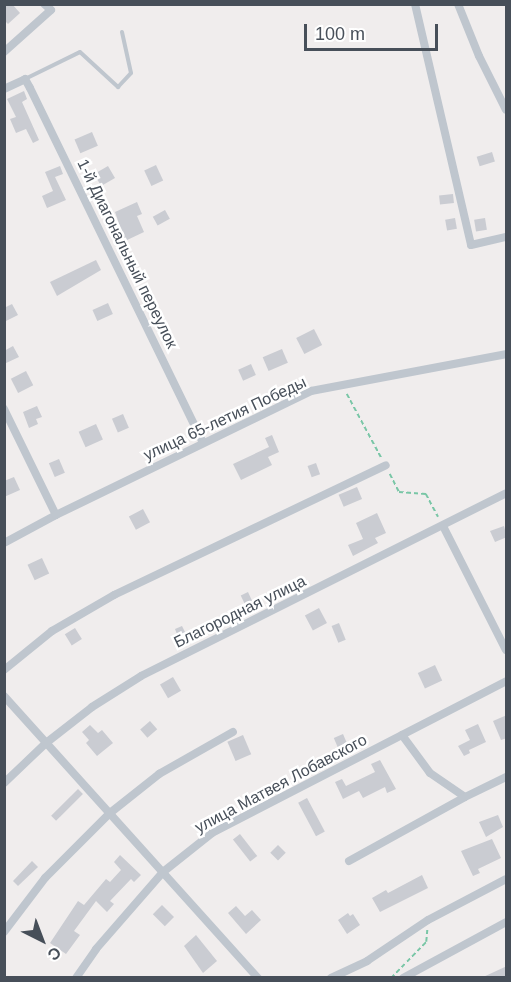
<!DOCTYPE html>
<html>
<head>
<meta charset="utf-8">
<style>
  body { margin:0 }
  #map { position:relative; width:511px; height:982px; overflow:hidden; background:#f0eded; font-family:Arial,sans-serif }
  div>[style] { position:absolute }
  .building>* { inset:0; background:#caccd2; transform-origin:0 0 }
  .path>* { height:1.5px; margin-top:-0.75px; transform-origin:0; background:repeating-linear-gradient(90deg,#79c6a6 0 4.5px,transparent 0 7.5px) }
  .service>* { height:4px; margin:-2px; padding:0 2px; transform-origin:2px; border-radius:2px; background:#bfc6ce }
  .minor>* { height:8px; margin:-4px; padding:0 4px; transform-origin:4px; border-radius:4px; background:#bfc6ce }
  span { translate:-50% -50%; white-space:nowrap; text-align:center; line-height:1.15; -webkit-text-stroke:5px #fff; paint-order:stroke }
  .street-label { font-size:16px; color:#474f59 }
  .frame { position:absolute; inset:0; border:6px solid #474f59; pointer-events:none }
  .north { position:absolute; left:12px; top:910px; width:60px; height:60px; -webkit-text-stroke:4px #fff; paint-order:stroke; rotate:138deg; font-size:16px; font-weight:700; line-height:24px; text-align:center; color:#474f59 }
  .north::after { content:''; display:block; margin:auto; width:21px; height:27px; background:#474f59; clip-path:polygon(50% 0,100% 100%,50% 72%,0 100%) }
  .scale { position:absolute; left:304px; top:24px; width:134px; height:27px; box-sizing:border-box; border:3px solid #474f59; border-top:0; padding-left:8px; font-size:18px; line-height:21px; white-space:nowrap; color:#474f59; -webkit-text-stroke:4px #fff; paint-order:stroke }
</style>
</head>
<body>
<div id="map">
  <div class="building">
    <div style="clip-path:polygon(4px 4px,12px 4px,20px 13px,8px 24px,4px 20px)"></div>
    <div style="clip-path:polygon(24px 91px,27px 99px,22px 102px,39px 140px,33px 143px,26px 129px,16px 133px,10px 119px,16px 117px,7px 99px)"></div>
    <div style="left:92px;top:132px;width:15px;height:19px;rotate:67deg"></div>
    <div style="left:492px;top:152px;width:10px;height:16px;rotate:73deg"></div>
    <div style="left:156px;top:165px;width:17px;height:13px;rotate:65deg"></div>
    <div style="clip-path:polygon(60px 166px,63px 174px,55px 177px,66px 200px,47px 208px,42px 196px,53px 191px,45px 172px)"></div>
    <div style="left:108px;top:166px;width:14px;height:16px;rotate:60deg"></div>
    <div style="left:453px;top:194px;width:9px;height:14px;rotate:84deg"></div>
    <div style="clip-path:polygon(137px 202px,142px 214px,137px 216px,144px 232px,125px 241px,115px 212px)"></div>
    <div style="left:165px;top:210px;width:10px;height:14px;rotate:61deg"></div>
    <div style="left:455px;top:218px;width:11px;height:10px;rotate:80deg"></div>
    <div style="left:485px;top:218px;width:12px;height:11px;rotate:81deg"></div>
    <div style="clip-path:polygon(96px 260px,101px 270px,57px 296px,50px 282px)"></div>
    <div style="left:108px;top:303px;width:12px;height:17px;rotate:66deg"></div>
    <div style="clip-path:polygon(12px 304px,18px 315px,4px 322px,4px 308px)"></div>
    <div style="left:314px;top:329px;width:18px;height:20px;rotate:63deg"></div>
    <div style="clip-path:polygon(13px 346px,19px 357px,4px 364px,4px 351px)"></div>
    <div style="left:282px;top:349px;width:15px;height:21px;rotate:67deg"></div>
    <div style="left:251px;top:364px;width:12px;height:14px;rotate:66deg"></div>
    <div style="left:26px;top:371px;width:16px;height:17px;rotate:63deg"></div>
    <div style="clip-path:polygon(37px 406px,42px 417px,36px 419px,38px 424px,29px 428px,23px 412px)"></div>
    <div style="left:123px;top:414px;width:15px;height:12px;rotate:67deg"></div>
    <div style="left:96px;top:424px;width:17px;height:19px;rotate:66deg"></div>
    <div style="clip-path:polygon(272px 435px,279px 452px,268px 457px,272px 465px,241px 480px,233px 464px,269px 447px,265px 438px)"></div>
    <div style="left:59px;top:459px;width:15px;height:11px;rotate:67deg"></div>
    <div style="left:316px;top:463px;width:12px;height:9px;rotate:70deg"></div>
    <div style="clip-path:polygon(14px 477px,20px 490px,4px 497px,4px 481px)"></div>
    <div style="left:357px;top:487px;width:13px;height:20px;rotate:67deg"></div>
    <div style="left:143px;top:509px;width:15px;height:16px;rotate:62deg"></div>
    <div style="clip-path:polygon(377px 513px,386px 533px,375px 538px,378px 543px,353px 556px,348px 545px,363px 539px,356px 523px)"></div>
    <div style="clip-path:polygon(504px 526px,507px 537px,495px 542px,490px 531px)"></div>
    <div style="left:42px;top:558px;width:17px;height:16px;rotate:65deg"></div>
    <div style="left:248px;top:592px;width:14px;height:8px;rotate:65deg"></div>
    <div style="left:319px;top:608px;width:17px;height:16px;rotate:62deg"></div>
    <div style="left:339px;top:623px;width:18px;height:8px;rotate:68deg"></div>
    <div style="clip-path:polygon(182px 626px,188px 638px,180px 642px,175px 629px)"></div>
    <div style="left:75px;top:628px;width:13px;height:12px;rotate:58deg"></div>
    <div style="left:435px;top:665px;width:17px;height:19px;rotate:65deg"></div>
    <div style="left:173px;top:677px;width:16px;height:15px;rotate:60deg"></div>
    <div style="clip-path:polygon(507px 715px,507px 738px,501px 740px,493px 721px)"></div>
    <div style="left:150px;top:721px;width:11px;height:13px;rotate:49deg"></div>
    <div style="clip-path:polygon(478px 724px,486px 742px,469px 750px,470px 753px,464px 756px,458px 746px,470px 740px,465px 730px)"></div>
    <div style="clip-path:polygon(90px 725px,98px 733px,102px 730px,113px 743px,97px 756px,86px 743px,89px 740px,82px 732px)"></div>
    <div style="left:343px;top:734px;width:15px;height:10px;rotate:67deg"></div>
    <div style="left:243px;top:735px;width:21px;height:17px;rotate:67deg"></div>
    <div style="clip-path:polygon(380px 760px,396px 789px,387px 793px,385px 787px,363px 798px,359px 791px,343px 799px,335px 782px,342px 779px,346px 786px,375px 772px,371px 764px)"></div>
    <div style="left:78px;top:789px;width:7px;height:38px;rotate:45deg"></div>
    <div style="left:307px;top:798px;width:38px;height:10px;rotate:62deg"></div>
    <div style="clip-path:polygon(498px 815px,503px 827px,486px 837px,479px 822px)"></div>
    <div style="left:240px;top:834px;width:28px;height:9px;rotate:52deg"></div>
    <div style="clip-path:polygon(492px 839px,501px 858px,478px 869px,480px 873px,473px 876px,461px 851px)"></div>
    <div style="left:278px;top:845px;width:11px;height:11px;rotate:45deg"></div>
    <div style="clip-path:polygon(120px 855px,141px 875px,134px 882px,131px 879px,110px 901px,114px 904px,107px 912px,96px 901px,74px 931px,80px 935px,66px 954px,50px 943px,78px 901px,84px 905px,106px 879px,110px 882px,121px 870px,114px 862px)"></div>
    <div style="clip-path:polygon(32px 861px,38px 867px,18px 886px,13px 881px)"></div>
    <div style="clip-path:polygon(422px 875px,428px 888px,380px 912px,372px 898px,386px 890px,388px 893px)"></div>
    <div style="left:162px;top:905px;width:17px;height:13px;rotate:45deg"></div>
    <div style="clip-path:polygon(236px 906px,245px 916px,252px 910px,261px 920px,246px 934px,228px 913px)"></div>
    <div style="clip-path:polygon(348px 913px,350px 916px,353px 914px,360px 925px,347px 934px,338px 920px)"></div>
    <div style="clip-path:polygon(196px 935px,217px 961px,203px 973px,184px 946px)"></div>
    <div style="clip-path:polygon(507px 966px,507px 978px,481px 978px)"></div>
  </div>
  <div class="path">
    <div style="left:347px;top:394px;width:74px;rotate:61.7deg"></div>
    <div style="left:390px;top:474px;width:20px;rotate:63deg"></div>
    <div style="left:399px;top:492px;width:27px;rotate:4deg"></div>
    <div style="left:426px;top:494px;width:26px;rotate:62deg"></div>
    <div style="left:391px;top:978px;width:50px;rotate:-45.8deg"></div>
    <div style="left:426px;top:942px;width:12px;rotate:-85deg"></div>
  </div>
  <div class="service">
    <div style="left:25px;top:79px;width:61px;rotate:-26.1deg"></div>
    <div style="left:80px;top:52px;width:52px;rotate:42.6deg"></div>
    <div style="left:118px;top:87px;width:19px;rotate:-47deg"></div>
    <div style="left:131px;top:73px;width:42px;rotate:-102.4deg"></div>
  </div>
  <div class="minor">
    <div style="left:415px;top:4px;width:247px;rotate:76.9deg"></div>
    <div style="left:471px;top:245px;width:36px;rotate:-13deg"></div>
    <div style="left:458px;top:4px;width:56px;rotate:68deg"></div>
    <div style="left:479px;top:56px;width:60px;rotate:63.4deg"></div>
    <div style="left:4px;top:52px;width:63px;rotate:-41.8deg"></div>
    <div style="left:51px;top:10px;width:9px;rotate:-139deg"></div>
    <div style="left:4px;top:89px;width:23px;rotate:-25deg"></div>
    <div style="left:25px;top:79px;width:10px;rotate:61deg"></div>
    <div style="left:30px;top:88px;width:394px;rotate:64deg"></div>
    <div style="left:4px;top:409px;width:118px;rotate:63.9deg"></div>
    <div style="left:443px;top:526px;width:139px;rotate:63.1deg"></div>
    <div style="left:4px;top:543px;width:59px;rotate:-28.3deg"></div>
    <div style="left:56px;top:515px;width:284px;rotate:-25.9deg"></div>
    <div style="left:311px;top:391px;width:198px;rotate:-10.7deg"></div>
    <div style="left:4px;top:670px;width:62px;rotate:-39.1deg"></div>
    <div style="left:52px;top:631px;width:72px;rotate:-30.1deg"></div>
    <div style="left:114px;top:595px;width:301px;rotate:-25.5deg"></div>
    <div style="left:4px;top:696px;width:380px;rotate:48deg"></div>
    <div style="left:402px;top:735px;width:47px;rotate:53.6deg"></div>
    <div style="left:430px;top:773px;width:42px;rotate:34.4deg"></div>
    <div style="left:465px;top:797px;width:46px;rotate:-26deg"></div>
    <div style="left:4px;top:783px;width:58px;rotate:-43.6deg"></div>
    <div style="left:46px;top:743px;width:58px;rotate:-38deg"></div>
    <div style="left:92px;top:707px;width:58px;rotate:-32.3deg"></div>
    <div style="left:141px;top:676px;width:408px;rotate:-26.6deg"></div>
    <div style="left:349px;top:861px;width:132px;rotate:-28.9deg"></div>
    <div style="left:4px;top:932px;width:68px;rotate:-52.8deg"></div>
    <div style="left:45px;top:878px;width:92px;rotate:-45deg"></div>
    <div style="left:110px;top:813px;width:63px;rotate:-38.5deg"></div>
    <div style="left:159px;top:774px;width:85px;rotate:-29.6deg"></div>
    <div style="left:76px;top:978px;width:35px;rotate:-55deg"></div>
    <div style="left:96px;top:949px;width:102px;rotate:-49deg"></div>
    <div style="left:163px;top:872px;width:63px;rotate:-38.5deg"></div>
    <div style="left:212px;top:833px;width:331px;rotate:-27.3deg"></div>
    <div style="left:331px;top:978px;width:40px;rotate:-25deg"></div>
    <div style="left:367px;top:961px;width:73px;rotate:-33.9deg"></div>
    <div style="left:428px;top:920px;width:88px;rotate:-27.7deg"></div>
    <div style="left:403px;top:978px;width:117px;rotate:-28.5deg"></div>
  </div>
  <div class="street-label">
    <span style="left:127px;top:254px;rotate:64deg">1-й Диагональный переулок</span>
    <span style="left:225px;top:419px;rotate:-25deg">улица 65-летия Победы</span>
    <span style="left:240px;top:612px;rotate:-26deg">Благородная улица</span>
    <span style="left:281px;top:784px;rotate:-28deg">улица Матвея Лобавского</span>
  </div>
  <div class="frame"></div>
  <div class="north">С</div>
  <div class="scale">100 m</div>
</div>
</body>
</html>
